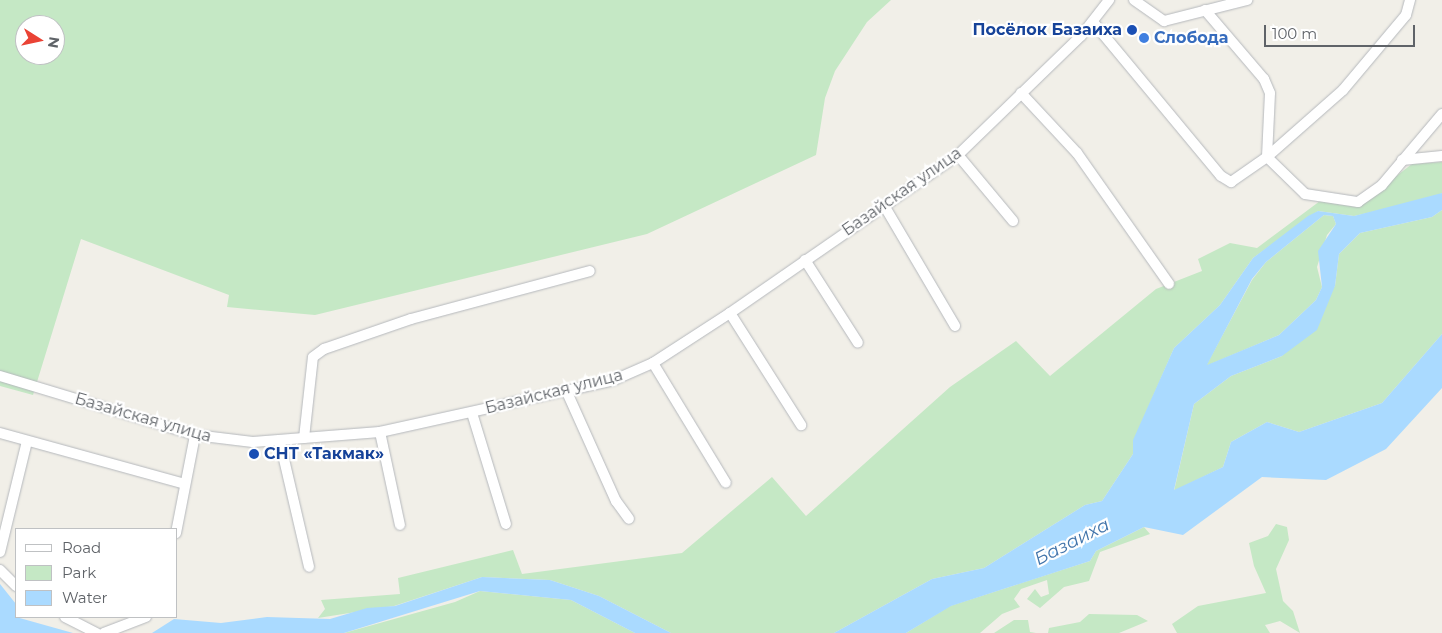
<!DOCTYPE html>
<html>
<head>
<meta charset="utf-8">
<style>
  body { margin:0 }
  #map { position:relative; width:1442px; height:633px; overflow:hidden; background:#f1efe8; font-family:Montserrat,sans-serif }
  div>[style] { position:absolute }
  .green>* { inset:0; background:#c5e8c5 }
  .water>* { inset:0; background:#aadaff }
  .roads { filter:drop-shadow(0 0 1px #b5b8bc) drop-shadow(0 0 1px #b5b8bc) }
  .street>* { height:10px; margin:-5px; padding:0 5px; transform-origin:5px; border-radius:5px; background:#fff }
  .dots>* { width:14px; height:14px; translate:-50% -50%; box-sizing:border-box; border:2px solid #fff; border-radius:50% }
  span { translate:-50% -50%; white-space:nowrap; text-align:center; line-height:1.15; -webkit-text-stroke:4.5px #fff; paint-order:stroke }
  .transit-label { font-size:16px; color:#164399; font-weight:700 }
  .right { translate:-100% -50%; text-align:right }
  .left { translate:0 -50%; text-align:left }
  .shop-label { font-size:16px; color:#366cbe; font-weight:700 }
  .street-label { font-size:16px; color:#5f6368 }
  .water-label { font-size:18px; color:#4174aa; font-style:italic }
  .legend { position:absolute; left:15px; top:528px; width:162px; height:90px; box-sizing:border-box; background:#fff; border:1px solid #bfc1c3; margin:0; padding:6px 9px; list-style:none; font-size:15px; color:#5f6368 }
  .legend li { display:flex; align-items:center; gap:10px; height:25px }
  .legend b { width:25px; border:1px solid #bfc1c3 }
  .north { position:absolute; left:15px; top:15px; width:50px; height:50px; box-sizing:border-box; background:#fff; border:1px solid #bfc1c3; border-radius:50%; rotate:100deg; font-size:14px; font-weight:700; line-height:20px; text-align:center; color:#5f6368 }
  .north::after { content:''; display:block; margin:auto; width:18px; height:22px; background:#ea4335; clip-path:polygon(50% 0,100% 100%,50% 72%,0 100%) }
  .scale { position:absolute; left:1264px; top:25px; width:151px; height:22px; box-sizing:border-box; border:2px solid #5f6368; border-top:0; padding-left:6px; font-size:15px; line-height:18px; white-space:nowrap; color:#5f6368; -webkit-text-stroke:4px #fff; paint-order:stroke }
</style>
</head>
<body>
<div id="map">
  <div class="green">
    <div style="clip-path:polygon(evenodd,0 0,891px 0,867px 22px,835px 71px,825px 98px,816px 155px,647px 234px,315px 315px,227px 307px,229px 295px,81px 239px,33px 395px,0 386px,0 0,25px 25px,55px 25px,55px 55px,25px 55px,25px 25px)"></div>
    <div style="clip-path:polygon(1442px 162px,1442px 193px,1430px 199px,1354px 216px,1318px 211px,1253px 258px,1220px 305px,1174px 348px,1134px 440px,1133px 454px,1102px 501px,1085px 505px,984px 568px,932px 579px,834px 633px,671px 633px,599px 596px,550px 580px,482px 577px,394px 606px,318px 618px,325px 609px,321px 600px,400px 594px,398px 578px,513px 550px,522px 574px,682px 553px,772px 477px,806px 516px,950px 387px,1016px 341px,1050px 376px,1156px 289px,1202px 271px,1198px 259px,1230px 243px,1257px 248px,1320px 201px,1356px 207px,1412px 164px)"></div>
    <div style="clip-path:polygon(1442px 210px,1442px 334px,1382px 403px,1299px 432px,1267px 422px,1231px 442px,1223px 467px,1174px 491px,1194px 404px,1231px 376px,1282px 356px,1335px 286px,1339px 254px,1360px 233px,1432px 217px)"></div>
    <div style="clip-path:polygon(1324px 215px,1333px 216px,1336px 224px,1327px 235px,1317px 267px,1322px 287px,1316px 300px,1279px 335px,1206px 366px,1252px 280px,1266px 262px)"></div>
    <div style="clip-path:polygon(1276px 524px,1287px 527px,1289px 540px,1276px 569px,1283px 601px,1293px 611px,1300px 633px,1280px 621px,1265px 625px,1270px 633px,1177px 633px,1172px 624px,1198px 606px,1266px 593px,1254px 566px,1249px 543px,1268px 536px)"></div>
    <div style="clip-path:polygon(1144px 527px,1150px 534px,1100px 552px,1089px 581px,1064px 587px,1040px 608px,1027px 599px,1035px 589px,1041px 597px,1049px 594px,1047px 580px,1021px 589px,1014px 599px,1020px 607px,1002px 614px,980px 633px,906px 633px,950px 606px,1090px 561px,1096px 551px)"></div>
    <div style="clip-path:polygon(480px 591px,571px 600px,635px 633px,344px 633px,455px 602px)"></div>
    <div style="clip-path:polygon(1089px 614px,1137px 615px,1148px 621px,1119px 633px,1048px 633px,1049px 628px,1080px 622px)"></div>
    <div style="clip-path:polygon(1014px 620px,1028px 620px,1030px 632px,1036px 633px,994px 633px)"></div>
  </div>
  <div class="water">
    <div style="clip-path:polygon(evenodd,1442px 193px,1442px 210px,1432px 217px,1360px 233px,1339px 254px,1335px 286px,1317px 330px,1282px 356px,1231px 376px,1194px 404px,1174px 490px,1223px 467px,1231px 442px,1267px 422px,1299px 432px,1382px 403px,1442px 334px,1442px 388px,1386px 449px,1326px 480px,1262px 477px,1183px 535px,1144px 527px,1096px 551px,1090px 561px,951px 606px,906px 633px,834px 633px,932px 579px,984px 568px,1085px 505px,1102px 501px,1133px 454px,1133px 440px,1174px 348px,1220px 305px,1253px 258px,1308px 216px,1318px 211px,1354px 216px,1442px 193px,1324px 215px,1333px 216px,1336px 224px,1318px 251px,1322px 287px,1316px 300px,1279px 335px,1207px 365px,1252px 279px,1266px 262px,1324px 215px)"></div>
    <div style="clip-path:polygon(482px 577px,550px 580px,599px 596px,671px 633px,635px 633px,571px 600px,480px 591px,344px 633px,152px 633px,174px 619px,221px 623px,267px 617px,330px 619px,367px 608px,395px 606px)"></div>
    <div style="clip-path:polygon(0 584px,16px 604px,16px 617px,73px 633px,0 633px)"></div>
  </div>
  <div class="roads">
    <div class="street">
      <div style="left:1134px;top:0;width:37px;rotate:35deg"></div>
      <div style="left:1164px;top:21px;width:86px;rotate:-14.2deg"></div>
      <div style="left:1205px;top:10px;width:91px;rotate:49.5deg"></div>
      <div style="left:1264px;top:79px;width:15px;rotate:67deg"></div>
      <div style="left:1270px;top:93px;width:64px;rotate:92.7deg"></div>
      <div style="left:1267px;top:157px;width:53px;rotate:44.2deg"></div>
      <div style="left:1305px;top:194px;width:54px;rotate:8.6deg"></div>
      <div style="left:1358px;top:202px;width:29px;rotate:-35deg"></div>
      <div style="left:1382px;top:185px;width:93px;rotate:-49.8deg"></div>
      <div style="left:1093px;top:22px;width:200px;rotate:50.3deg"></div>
      <div style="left:1221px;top:176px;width:12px;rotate:31deg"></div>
      <div style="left:1231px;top:182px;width:44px;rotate:-34.8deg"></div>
      <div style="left:1267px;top:157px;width:101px;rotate:-41.4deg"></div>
      <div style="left:1343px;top:90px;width:98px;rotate:-50deg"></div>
      <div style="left:1406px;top:15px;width:16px;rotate:-75deg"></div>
      <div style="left:1021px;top:93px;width:82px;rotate:47deg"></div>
      <div style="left:1077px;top:153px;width:160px;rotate:54.9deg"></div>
      <div style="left:958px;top:155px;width:86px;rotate:50.2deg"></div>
      <div style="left:1402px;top:160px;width:40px;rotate:-5.7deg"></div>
      <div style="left:885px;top:207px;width:138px;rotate:59.5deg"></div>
      <div style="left:805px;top:260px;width:98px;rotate:57.4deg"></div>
      <div style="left:730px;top:313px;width:133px;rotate:57.6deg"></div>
      <div style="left:653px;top:363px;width:140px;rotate:58.7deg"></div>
      <div style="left:0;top:376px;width:204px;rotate:16.8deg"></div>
      <div style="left:195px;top:435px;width:58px;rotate:6.9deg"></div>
      <div style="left:253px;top:442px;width:127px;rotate:-4.5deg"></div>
      <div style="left:380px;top:432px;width:240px;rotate:-12.5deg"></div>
      <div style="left:614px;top:380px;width:43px;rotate:-23.6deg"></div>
      <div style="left:653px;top:363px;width:92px;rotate:-33deg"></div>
      <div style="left:730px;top:313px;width:277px;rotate:-34.7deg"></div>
      <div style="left:958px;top:155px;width:171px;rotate:-44.1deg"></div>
      <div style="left:1081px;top:36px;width:46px;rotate:-52.1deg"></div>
      <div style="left:566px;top:390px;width:122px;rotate:65.8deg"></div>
      <div style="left:616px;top:501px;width:22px;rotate:54deg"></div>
      <div style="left:472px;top:413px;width:116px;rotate:73deg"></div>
      <div style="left:380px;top:432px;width:95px;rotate:77.9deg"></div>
      <div style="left:0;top:433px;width:192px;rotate:15.4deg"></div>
      <div style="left:304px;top:438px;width:81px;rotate:-83.7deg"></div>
      <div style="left:313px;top:357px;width:14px;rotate:-36deg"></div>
      <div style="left:324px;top:349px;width:92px;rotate:-19deg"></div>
      <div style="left:411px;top:319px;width:185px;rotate:-15deg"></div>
      <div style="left:280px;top:442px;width:128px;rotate:76.9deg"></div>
      <div style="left:176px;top:533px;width:100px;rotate:-79deg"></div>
      <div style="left:0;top:552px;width:114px;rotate:-76.3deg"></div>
      <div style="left:0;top:570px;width:23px;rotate:45deg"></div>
      <div style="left:65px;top:617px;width:36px;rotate:27deg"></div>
      <div style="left:104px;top:633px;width:45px;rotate:-20.9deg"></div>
    </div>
  </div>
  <div class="dots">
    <div style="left:1132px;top:30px;background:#1a4fb4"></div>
    <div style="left:1144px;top:38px;background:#3f7fe0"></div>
    <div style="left:254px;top:454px;background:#1a4fb4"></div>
  </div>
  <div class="transit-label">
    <span class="right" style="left:1122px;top:30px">Посёлок Базаиха</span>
    <span class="left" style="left:264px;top:454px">СНТ «Такмак»</span>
  </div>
  <div class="shop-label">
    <span class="left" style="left:1154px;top:38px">Слобода</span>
  </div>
  <div class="street-label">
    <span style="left:902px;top:192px;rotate:-35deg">Базайская улица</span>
    <span style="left:554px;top:392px;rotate:-14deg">Базайская улица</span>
    <span style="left:143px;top:418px;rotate:16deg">Базайская улица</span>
  </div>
  <div class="water-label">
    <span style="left:1072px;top:542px;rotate:-27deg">Базаиха</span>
  </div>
  <ul class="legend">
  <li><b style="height:6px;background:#fff"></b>Road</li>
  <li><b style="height:14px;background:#c5e8c5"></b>Park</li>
  <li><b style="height:14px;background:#aadaff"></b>Water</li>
  </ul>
  <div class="north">N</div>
  <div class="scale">100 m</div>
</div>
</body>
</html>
